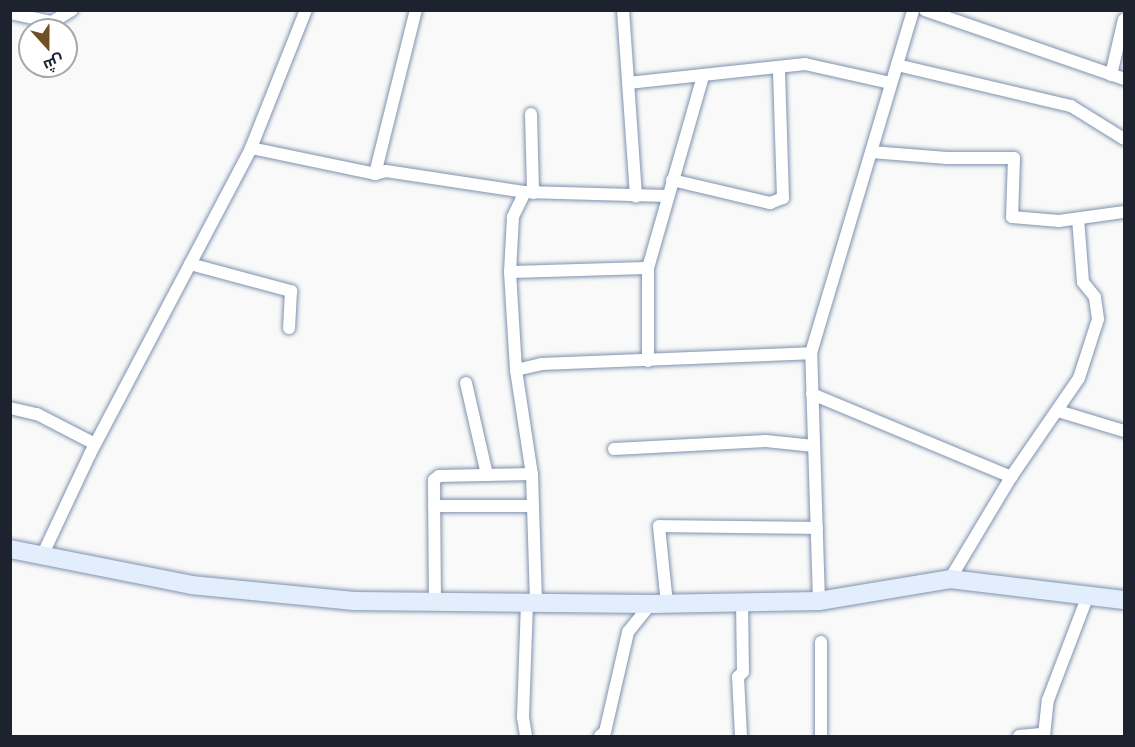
<!DOCTYPE html>
<html>
<head>
<meta charset="utf-8">
<style>
  body { margin:0 }
  #map { position:relative; width:1135px; height:747px; overflow:hidden; background:#f9f9f9; font-family:"Fira Sans",Cairo,sans-serif }
  div>[style] { position:absolute }
  .roads { filter:drop-shadow(0 0 2px #7f92ae) drop-shadow(0 0 2px #7f92ae) }
  .minor>* { height:12px; margin:-6px; padding:0 6px; transform-origin:6px; border-radius:6px; background:#fff }
  .secondary>* { height:18px; margin:-9px; padding:0 9px; transform-origin:9px; border-radius:9px; background:#e3eefd }
  span { translate:-50% -50%; white-space:nowrap; text-align:center; line-height:1.15; -webkit-text-stroke:4.5px #fff; paint-order:stroke }
  .frame { position:absolute; inset:0; border:12px solid #1c232e; pointer-events:none }
  .north { position:absolute; left:18px; top:18px; width:60px; height:60px; box-sizing:border-box; background:#fff; border:2px solid #a4a7ab; border-radius:50%; rotate:159deg; font-size:16px; font-weight:700; line-height:24px; text-align:center; color:#1c232e }
  .north::after { content:''; display:block; margin:auto; width:21px; height:27px; background:#704f26; clip-path:polygon(50% 0,100% 100%,50% 72%,0 100%) }
</style>
</head>
<body>
<div id="map">
  <div class="roads">
    <div class="minor">
      <div style="left:623px;top:10px;width:187px;rotate:86deg"></div>
      <div style="left:925px;top:10px;width:211px;rotate:19.1deg"></div>
      <div style="left:10px;top:13px;width:43px;rotate:12.1deg"></div>
      <div style="left:52px;top:22px;width:23px;rotate:-31deg"></div>
      <div style="left:897px;top:65px;width:179px;rotate:13.3deg"></div>
      <div style="left:1071px;top:106px;width:62px;rotate:31.9deg"></div>
      <div style="left:1111px;top:75px;width:57px;rotate:-76.9deg"></div>
      <div style="left:628px;top:83px;width:178px;rotate:-6.1deg"></div>
      <div style="left:805px;top:64px;width:88px;rotate:12.5deg"></div>
      <div style="left:531px;top:114px;width:79px;rotate:88.5deg"></div>
      <div style="left:251px;top:148px;width:127px;rotate:11.8deg"></div>
      <div style="left:375px;top:174px;width:11px;rotate:-15deg"></div>
      <div style="left:386px;top:171px;width:141px;rotate:8.6deg"></div>
      <div style="left:525px;top:192px;width:142px;rotate:1.6deg"></div>
      <div style="left:871px;top:152px;width:76px;rotate:4.5deg"></div>
      <div style="left:947px;top:158px;width:67px"></div>
      <div style="left:1014px;top:158px;width:59px;rotate:91.9deg"></div>
      <div style="left:1012px;top:217px;width:47px;rotate:4.9deg"></div>
      <div style="left:1059px;top:221px;width:66px;rotate:-7.9deg"></div>
      <div style="left:375px;top:174px;width:169px;rotate:-76deg"></div>
      <div style="left:672px;top:180px;width:101px;rotate:13.2deg"></div>
      <div style="left:770px;top:203px;width:14px;rotate:-21deg"></div>
      <div style="left:783px;top:198px;width:130px;rotate:-91.8deg"></div>
      <div style="left:525px;top:192px;width:28px;rotate:116deg"></div>
      <div style="left:513px;top:217px;width:55px;rotate:93.1deg"></div>
      <div style="left:510px;top:272px;width:98px;rotate:86.5deg"></div>
      <div style="left:516px;top:370px;width:105px;rotate:81.3deg"></div>
      <div style="left:532px;top:474px;width:130px;rotate:88.2deg"></div>
      <div style="left:190px;top:264px;width:105px;rotate:15deg"></div>
      <div style="left:291px;top:291px;width:37px;rotate:93deg"></div>
      <div style="left:510px;top:272px;width:138px;rotate:-1.7deg"></div>
      <div style="left:648px;top:361px;width:93px;rotate:-90deg"></div>
      <div style="left:648px;top:268px;width:200px;rotate:-74deg"></div>
      <div style="left:516px;top:370px;width:26px;rotate:-13deg"></div>
      <div style="left:541px;top:364px;width:270px;rotate:-2.3deg"></div>
      <div style="left:466px;top:383px;width:94px;rotate:77.1deg"></div>
      <div style="left:812px;top:394px;width:216px;rotate:22.6deg"></div>
      <div style="left:10px;top:408px;width:28px;rotate:13deg"></div>
      <div style="left:37px;top:414px;width:65px;rotate:27.3deg"></div>
      <div style="left:1058px;top:411px;width:69px;rotate:16.9deg"></div>
      <div style="left:614px;top:449px;width:152px;rotate:-3deg"></div>
      <div style="left:766px;top:441px;width:48px;rotate:5.9deg"></div>
      <div style="left:434px;top:506px;width:97px"></div>
      <div style="left:42px;top:556px;width:113px;rotate:-64.8deg"></div>
      <div style="left:90px;top:454px;width:346px;rotate:-62.2deg"></div>
      <div style="left:251px;top:148px;width:149px;rotate:-68.3deg"></div>
      <div style="left:950px;top:579px;width:119px;rotate:-59.1deg"></div>
      <div style="left:1011px;top:477px;width:120px;rotate:-55.5deg"></div>
      <div style="left:1079px;top:378px;width:62px;rotate:-72.1deg"></div>
      <div style="left:1098px;top:319px;width:22px;rotate:-98deg"></div>
      <div style="left:1095px;top:297px;width:19px;rotate:-129deg"></div>
      <div style="left:1083px;top:282px;width:63px;rotate:-94.5deg"></div>
      <div style="left:819px;top:601px;width:248px;rotate:-91.8deg"></div>
      <div style="left:811px;top:353px;width:358px;rotate:-73.4deg"></div>
      <div style="left:435px;top:603px;width:123px;rotate:-90.5deg"></div>
      <div style="left:434px;top:480px;width:6px;rotate:-39deg"></div>
      <div style="left:439px;top:476px;width:93px;rotate:-1.2deg"></div>
      <div style="left:667px;top:604px;width:78px;rotate:-95.9deg"></div>
      <div style="left:659px;top:526px;width:158px;rotate:0.7deg"></div>
      <div style="left:821px;top:642px;width:94px;rotate:90deg"></div>
      <div style="left:526px;top:736px;width:19px;rotate:-99deg"></div>
      <div style="left:523px;top:717px;width:113px;rotate:-88deg"></div>
      <div style="left:600px;top:736px;width:6px;rotate:-39deg"></div>
      <div style="left:605px;top:732px;width:103px;rotate:-77deg"></div>
      <div style="left:628px;top:632px;width:36px;rotate:-51deg"></div>
      <div style="left:741px;top:736px;width:59px;rotate:-92.9deg"></div>
      <div style="left:738px;top:677px;width:7px;rotate:-45deg"></div>
      <div style="left:743px;top:672px;width:70px;rotate:-90.8deg"></div>
      <div style="left:1019px;top:736px;width:25px;rotate:-5deg"></div>
      <div style="left:1044px;top:736px;width:36px;rotate:-84deg"></div>
      <div style="left:1048px;top:700px;width:109px;rotate:-69.1deg"></div>
    </div>
    <div class="secondary">
      <div style="left:10px;top:549px;width:185px;rotate:11.2deg"></div>
      <div style="left:191px;top:585px;width:164px;rotate:5.6deg"></div>
      <div style="left:354px;top:601px;width:297px;rotate:0.6deg"></div>
      <div style="left:651px;top:604px;width:168px;rotate:-1deg"></div>
      <div style="left:819px;top:601px;width:133px;rotate:-9.5deg"></div>
      <div style="left:950px;top:579px;width:175px;rotate:6.9deg"></div>
    </div>
  </div>
  <div class="frame"></div>
  <div class="north">ش</div>
</div>
</body>
</html>
